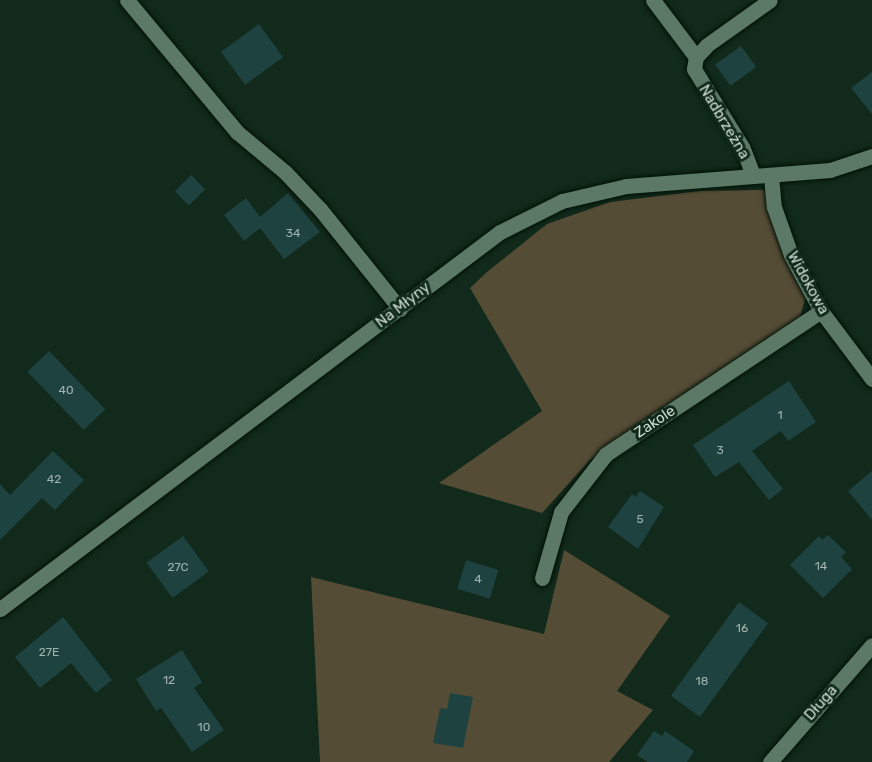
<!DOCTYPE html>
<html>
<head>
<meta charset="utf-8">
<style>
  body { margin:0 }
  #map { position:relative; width:872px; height:762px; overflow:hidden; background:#112a1b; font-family:Rubik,sans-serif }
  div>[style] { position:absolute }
  .green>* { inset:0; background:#554c36 }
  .building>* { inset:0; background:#1e4240; transform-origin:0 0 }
  .roads { filter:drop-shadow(0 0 2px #001206) drop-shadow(0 0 2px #001206) }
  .minor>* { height:15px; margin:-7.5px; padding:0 7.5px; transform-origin:7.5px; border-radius:7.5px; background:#5c7866 }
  span { translate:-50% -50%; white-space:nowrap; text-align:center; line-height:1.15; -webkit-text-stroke:6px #112a1b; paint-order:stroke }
  .number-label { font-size:12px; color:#a0b5ad }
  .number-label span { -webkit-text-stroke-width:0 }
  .street-label { font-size:15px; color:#ccdbd1 }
</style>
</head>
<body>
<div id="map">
  <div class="green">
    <div style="clip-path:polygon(765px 190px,806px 296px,799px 320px,590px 460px,542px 513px,439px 483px,542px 411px,470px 288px,487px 272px,547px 224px,610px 202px,700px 191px)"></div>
    <div style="clip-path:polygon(564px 550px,670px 616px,617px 691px,653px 710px,609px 762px,320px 762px,311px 577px,544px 634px)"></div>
  </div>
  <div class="building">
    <div style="left:259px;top:24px;width:41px;height:47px;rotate:54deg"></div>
    <div style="left:741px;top:46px;width:26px;height:32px;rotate:54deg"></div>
    <div style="clip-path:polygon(872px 72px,872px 114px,851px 88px)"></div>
    <div style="left:191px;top:175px;width:20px;height:23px;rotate:45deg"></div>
    <div style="clip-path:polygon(288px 193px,320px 232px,284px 259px,260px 228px,244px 241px,224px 215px,246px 198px,260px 217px)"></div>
    <div style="left:49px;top:351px;width:81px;height:30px;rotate:46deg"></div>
    <div style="clip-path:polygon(789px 381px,816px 422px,788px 441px,781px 431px,752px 451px,783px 489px,769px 500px,739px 462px,715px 477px,693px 445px)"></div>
    <div style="clip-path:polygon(53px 451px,84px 480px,55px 510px,42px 498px,0 540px,0 484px,10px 495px)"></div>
    <div style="clip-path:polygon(872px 471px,872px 520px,848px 491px)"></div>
    <div style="clip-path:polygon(640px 491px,664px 507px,638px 549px,608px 527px,632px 494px,636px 497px)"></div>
    <div style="clip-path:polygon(828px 535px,846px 552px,841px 557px,852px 569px,823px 598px,790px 565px,819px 536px,822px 540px)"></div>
    <div style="left:183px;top:536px;width:44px;height:45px;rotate:54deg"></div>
    <div style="left:466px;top:560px;width:34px;height:30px;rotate:17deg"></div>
    <div style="left:739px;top:602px;width:36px;height:116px;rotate:36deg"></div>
    <div style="clip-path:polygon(63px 617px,112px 680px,96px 693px,71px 663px,40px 688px,15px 657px)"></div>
    <div style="clip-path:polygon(182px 650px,202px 682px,194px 688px,224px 730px,192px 752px,161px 708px,156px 711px,136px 679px)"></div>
    <div style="clip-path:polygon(450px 693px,473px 697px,463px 748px,433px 743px,440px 708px,447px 709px)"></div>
    <div style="clip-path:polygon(654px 731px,662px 736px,665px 731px,694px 751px,687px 762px,648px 762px,637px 755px)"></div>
  </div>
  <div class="roads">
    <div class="minor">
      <div style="left:127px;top:0;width:172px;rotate:50.2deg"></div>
      <div style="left:237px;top:132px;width:62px;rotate:39.8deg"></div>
      <div style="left:285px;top:172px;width:51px;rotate:46.6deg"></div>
      <div style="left:320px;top:209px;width:128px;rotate:51.3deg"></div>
      <div style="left:653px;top:0;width:71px;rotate:53deg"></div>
      <div style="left:753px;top:175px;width:30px;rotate:-111deg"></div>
      <div style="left:742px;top:147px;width:92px;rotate:-121.6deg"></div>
      <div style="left:694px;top:69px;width:12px;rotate:-81deg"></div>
      <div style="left:696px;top:57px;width:16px;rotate:-47deg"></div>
      <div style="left:707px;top:45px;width:77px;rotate:-35.5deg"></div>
      <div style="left:771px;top:175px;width:32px;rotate:85deg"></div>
      <div style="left:774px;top:207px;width:51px;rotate:70.5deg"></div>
      <div style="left:791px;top:255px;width:64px;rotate:61.8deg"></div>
      <div style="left:821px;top:311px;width:85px;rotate:53.1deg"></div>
      <div style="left:542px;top:578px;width:69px;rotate:-73.9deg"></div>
      <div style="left:561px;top:512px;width:73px;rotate:-52.2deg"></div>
      <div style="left:606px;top:454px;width:258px;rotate:-33.6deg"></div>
      <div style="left:0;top:609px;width:626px;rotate:-37.02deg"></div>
      <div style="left:500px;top:232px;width:69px;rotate:-26.6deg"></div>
      <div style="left:562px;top:201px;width:66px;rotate:-13.2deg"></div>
      <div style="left:626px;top:186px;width:205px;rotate:-4.5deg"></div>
      <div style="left:830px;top:170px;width:44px;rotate:-18.4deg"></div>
      <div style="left:770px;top:762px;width:155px;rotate:-48.9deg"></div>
    </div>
  </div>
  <div class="number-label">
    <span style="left:293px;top:234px">34</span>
    <span style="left:66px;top:391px">40</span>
    <span style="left:780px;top:416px">1</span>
    <span style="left:720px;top:451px">3</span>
    <span style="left:54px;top:480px">42</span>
    <span style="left:640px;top:520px">5</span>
    <span style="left:821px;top:567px">14</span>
    <span style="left:178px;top:568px">27C</span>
    <span style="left:478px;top:580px">4</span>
    <span style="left:742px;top:629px">16</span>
    <span style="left:49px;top:653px">27E</span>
    <span style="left:169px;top:681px">12</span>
    <span style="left:702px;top:682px">18</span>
    <span style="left:204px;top:728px">10</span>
  </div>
  <div class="street-label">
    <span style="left:724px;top:122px;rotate:59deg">Nadbrzeżna</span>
    <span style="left:808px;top:283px;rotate:61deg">Widokowa</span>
    <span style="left:403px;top:305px;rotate:-38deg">Na Młyny</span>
    <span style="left:655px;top:422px;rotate:-34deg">Zakole</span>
    <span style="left:821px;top:703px;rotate:-49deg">Długa</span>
  </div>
</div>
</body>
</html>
